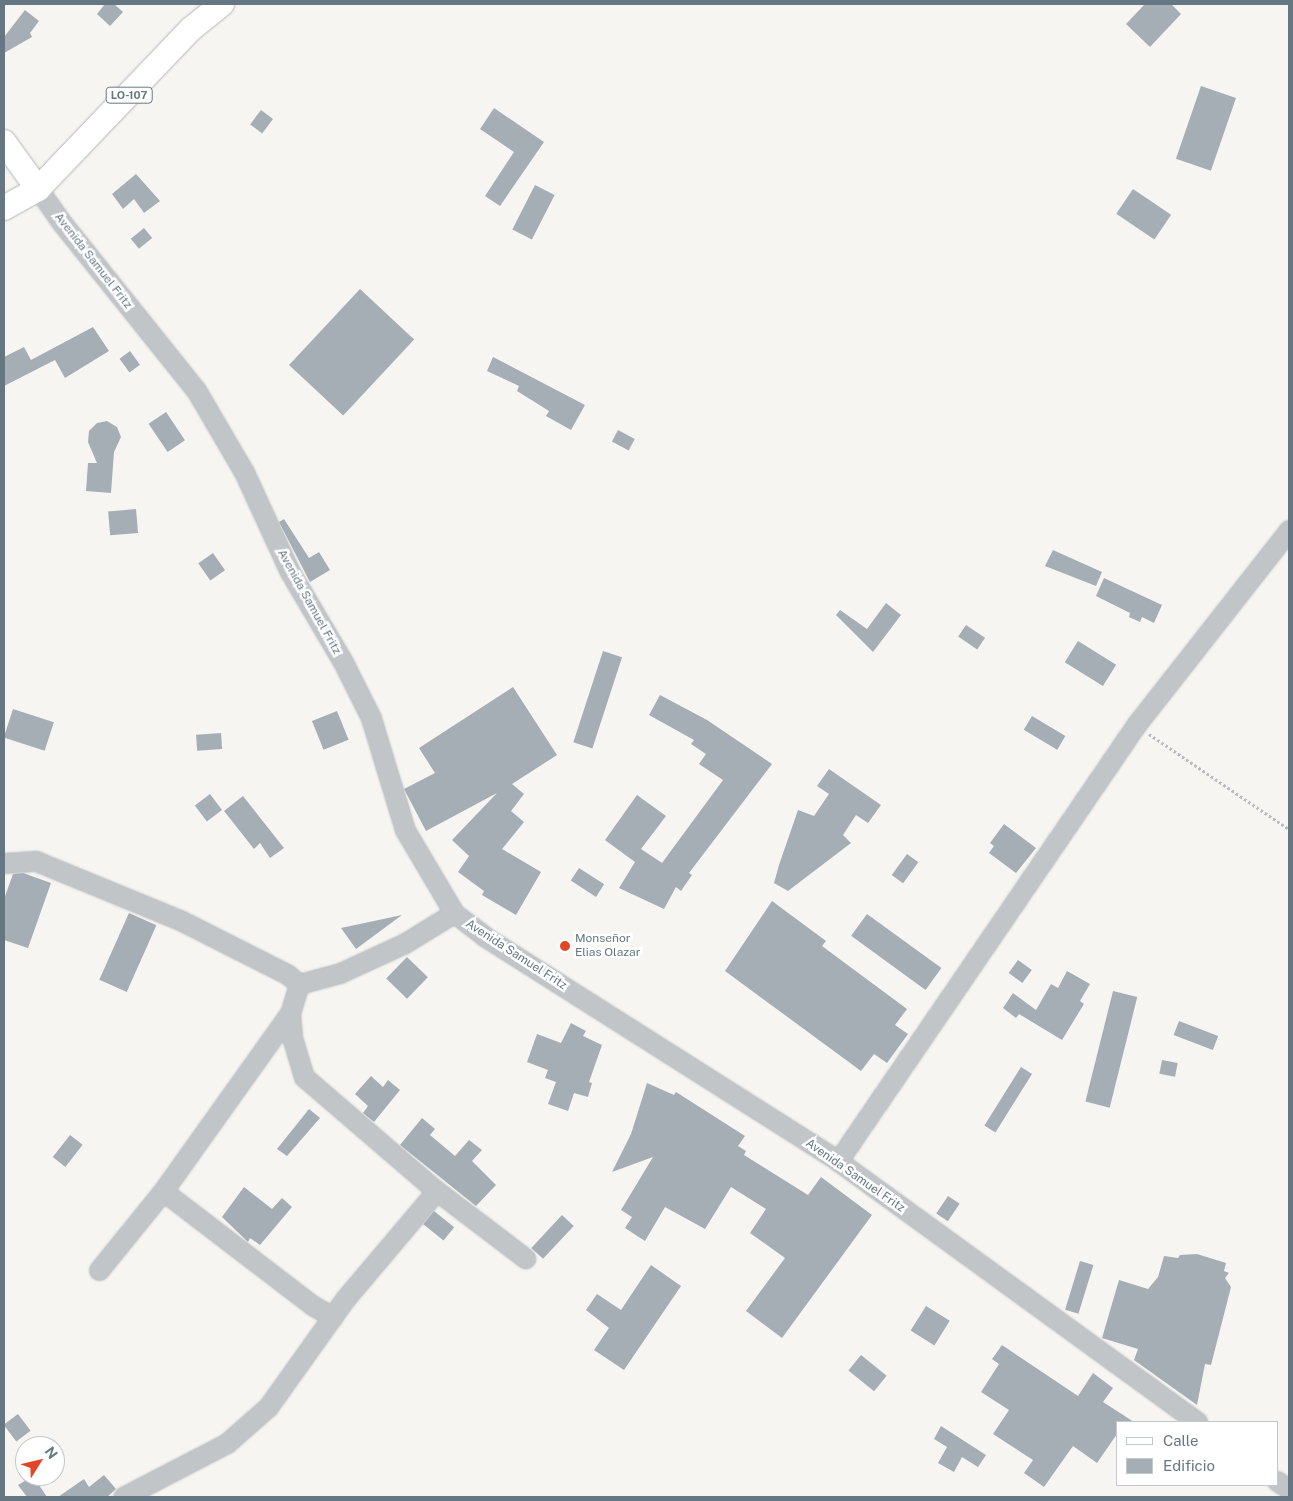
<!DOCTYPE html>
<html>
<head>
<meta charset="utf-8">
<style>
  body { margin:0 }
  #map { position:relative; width:1293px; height:1501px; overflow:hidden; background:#f6f5f2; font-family:"Public Sans",sans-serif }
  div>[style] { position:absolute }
  .building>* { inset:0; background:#a5aeb4; transform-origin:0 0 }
  .path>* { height:3px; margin-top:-1.5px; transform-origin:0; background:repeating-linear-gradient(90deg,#b9bcbe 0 2.5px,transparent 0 5px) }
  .roads { filter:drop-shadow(0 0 1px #b2b7ba) drop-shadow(0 0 1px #b2b7ba) }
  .minor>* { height:19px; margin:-9.5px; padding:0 9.5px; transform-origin:9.5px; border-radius:9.5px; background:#c1c5c8 }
  .major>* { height:24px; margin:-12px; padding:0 12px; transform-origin:12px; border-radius:12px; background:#fff }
  .dots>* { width:14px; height:14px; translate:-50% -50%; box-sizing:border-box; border:2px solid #fff; border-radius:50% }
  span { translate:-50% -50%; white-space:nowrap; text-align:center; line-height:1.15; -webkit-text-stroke:5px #fff; paint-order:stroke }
  .shield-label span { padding:1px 4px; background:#fff; border:1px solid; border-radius:4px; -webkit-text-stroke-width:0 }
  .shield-label { font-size:11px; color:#657783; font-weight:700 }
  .street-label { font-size:12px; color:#657783 }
  .poi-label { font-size:12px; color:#657783 }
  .left { translate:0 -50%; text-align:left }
  .frame { position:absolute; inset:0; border:5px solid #657783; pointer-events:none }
  .legend { position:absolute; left:1116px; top:1421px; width:162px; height:65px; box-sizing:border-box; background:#fff; border:1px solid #c1c9cd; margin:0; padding:6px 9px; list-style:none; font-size:15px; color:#657783 }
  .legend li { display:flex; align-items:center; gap:10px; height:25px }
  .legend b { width:25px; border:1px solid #c1c9cd }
  .north { position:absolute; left:15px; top:1436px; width:50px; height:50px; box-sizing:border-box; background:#fff; border:1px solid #c1c9cd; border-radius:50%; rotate:54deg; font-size:14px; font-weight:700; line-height:20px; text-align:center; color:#657783 }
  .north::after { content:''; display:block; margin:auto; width:18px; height:22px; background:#e14627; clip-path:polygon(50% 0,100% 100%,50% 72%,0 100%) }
</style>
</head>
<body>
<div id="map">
  <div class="building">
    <div style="clip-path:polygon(105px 4px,114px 4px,123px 12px,110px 26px,97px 14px)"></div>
    <div style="clip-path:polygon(1145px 4px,1171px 4px,1181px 14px,1150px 47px,1126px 24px)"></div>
    <div style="clip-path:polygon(25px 10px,39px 21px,30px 33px,32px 37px,4px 53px,4px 37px)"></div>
    <div style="left:1201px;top:86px;width:37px;height:77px;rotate:19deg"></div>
    <div style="clip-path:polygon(494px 108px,544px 142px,500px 206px,485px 196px,514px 152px,480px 129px)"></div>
    <div style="left:261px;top:110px;width:15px;height:18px;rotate:37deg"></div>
    <div style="clip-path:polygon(136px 174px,160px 201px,144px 213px,134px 199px,123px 209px,112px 194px)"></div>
    <div style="left:535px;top:185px;width:22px;height:50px;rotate:27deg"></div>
    <div style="left:1133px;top:189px;width:46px;height:30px;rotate:34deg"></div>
    <div style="left:144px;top:228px;width:13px;height:17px;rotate:51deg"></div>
    <div style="left:360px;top:289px;width:74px;height:104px;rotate:43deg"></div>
    <div style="clip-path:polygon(93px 327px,109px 351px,65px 378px,55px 360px,4px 386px,4px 357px,24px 347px,31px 360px)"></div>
    <div style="left:130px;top:351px;width:17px;height:13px;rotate:54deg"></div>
    <div style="clip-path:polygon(493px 357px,585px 405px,571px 430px,546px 416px,549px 411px,517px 391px,519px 386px,487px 371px)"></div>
    <div style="left:166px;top:412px;width:34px;height:21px;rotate:56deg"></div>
    <div style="clip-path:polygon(107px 421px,117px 427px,121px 437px,114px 452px,111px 493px,86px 491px,88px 463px,97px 463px,88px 442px,89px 431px,97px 423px)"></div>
    <div style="left:618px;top:430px;width:19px;height:13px;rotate:28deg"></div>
    <div style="left:136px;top:509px;width:24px;height:28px;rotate:85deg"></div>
    <div style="clip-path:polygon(284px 519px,309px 558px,319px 552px,330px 570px,310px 582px,279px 522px)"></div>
    <div style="clip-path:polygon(1053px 550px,1102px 572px,1096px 586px,1045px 566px)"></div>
    <div style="left:213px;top:553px;width:21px;height:18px;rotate:55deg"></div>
    <div style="clip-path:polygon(1104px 578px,1162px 605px,1154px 623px,1142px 617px,1140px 622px,1129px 617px,1130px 613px,1096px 596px)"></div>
    <div style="clip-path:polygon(886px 603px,901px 615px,873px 652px,836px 615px,840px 610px,867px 629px)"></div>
    <div style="left:966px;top:625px;width:23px;height:14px;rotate:34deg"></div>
    <div style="left:1078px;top:641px;width:45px;height:25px;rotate:32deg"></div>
    <div style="left:603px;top:651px;width:20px;height:96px;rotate:18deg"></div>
    <div style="clip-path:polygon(513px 687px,557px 755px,512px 784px,524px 794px,511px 811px,524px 822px,502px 849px,541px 872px,516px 915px,482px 895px,484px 891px,458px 872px,469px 856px,452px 840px,497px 793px,426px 831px,404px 789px,435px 773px,419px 748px)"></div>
    <div style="clip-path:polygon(660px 695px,707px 720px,772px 764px,689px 873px,692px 875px,681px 891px,676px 887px,664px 909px,619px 888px,635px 862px,605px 840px,637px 795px,666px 816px,641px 849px,662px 863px,723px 780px,699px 764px,706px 754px,691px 744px,694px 740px,649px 715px)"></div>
    <div style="left:13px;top:709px;width:43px;height:30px;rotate:18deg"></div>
    <div style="left:337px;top:711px;width:31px;height:27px;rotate:68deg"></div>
    <div style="left:1032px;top:716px;width:39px;height:16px;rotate:31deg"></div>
    <div style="left:221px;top:733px;width:16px;height:25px;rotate:86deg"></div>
    <div style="clip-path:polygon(829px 769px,881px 805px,868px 823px,856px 815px,843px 835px,851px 843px,788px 891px,774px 883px,779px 865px,798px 810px,814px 816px,829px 794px,817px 786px)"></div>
    <div style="left:210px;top:794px;width:20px;height:19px;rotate:53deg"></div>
    <div style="clip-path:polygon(243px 796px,284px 848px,270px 858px,260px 843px,254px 849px,224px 811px)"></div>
    <div style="clip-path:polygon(1004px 824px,1036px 848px,1016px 873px,989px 853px,994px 846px,990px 843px)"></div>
    <div style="left:907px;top:854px;width:14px;height:26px;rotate:36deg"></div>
    <div style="left:579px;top:868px;width:30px;height:15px;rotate:33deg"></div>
    <div style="clip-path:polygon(23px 873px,51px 883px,28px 948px,4px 940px,4px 899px,13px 874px)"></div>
    <div style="clip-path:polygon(772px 901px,826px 941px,822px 946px,907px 1009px,895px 1025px,908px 1034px,887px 1063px,874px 1054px,861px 1071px,725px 971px)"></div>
    <div style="left:129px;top:913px;width:30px;height:73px;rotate:24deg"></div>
    <div style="left:867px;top:914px;width:92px;height:27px;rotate:36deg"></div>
    <div style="clip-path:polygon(402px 915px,356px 949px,341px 928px)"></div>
    <div style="left:407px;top:957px;width:29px;height:30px;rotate:44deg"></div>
    <div style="left:1018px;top:960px;width:17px;height:16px;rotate:36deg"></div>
    <div style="clip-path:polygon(1067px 971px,1090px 984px,1080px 1001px,1084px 1004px,1062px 1040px,1019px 1014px,1016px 1018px,1003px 1008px,1013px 993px,1036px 1010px,1051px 984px,1058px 988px)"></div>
    <div style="left:1113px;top:991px;width:25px;height:114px;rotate:14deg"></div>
    <div style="left:1179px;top:1021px;width:42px;height:15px;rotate:21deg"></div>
    <div style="clip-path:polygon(571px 1023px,586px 1031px,583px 1036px,602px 1045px,589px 1082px,592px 1083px,588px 1097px,574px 1093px,568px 1111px,548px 1104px,556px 1082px,545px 1078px,548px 1070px,527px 1062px,537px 1034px,561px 1043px)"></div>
    <div style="left:1162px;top:1060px;width:16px;height:14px;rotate:11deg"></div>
    <div style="left:1021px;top:1067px;width:13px;height:69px;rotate:32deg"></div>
    <div style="clip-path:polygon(371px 1076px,383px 1087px,388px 1080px,400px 1090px,374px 1122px,363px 1113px,368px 1106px,355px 1094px)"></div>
    <div style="clip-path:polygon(647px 1083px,674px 1095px,676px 1092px,745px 1136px,738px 1146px,746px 1151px,744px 1155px,808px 1195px,821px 1177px,872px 1215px,782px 1338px,746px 1311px,785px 1258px,750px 1233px,766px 1209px,731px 1187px,705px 1229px,665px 1207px,645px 1241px,625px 1228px,632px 1217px,621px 1210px,653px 1157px,612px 1172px,631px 1134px)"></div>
    <div style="clip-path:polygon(309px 1109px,320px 1118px,287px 1156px,277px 1149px)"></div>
    <div style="clip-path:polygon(422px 1118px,435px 1129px,430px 1135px,455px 1156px,469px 1140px,482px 1150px,472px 1161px,496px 1185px,476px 1206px,400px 1145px)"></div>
    <div style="left:70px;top:1135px;width:16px;height:28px;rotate:38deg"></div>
    <div style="clip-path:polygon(244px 1187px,272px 1209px,282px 1198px,292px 1207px,260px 1245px,250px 1238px,248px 1242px,222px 1217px)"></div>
    <div style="left:948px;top:1196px;width:14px;height:21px;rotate:34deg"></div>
    <div style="left:434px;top:1211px;width:26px;height:17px;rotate:39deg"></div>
    <div style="left:562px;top:1215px;width:16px;height:45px;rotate:43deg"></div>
    <div style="clip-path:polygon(1197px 1254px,1226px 1263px,1224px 1271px,1229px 1273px,1225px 1278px,1231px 1287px,1211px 1365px,1205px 1364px,1197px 1405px,1134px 1360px,1138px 1349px,1102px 1338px,1119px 1280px,1148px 1289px,1158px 1277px,1164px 1256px,1178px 1258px,1180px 1255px)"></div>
    <div style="left:1080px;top:1261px;width:14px;height:51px;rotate:17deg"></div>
    <div style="clip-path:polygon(651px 1265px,681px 1286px,624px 1370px,594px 1350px,609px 1328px,586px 1310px,597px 1294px,621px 1310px)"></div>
    <div style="left:926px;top:1306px;width:28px;height:29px;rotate:32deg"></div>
    <div style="clip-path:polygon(1002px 1345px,1078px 1396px,1093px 1373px,1113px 1388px,1103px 1402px,1134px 1422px,1117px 1422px,1117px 1434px,1097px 1463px,1073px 1446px,1044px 1487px,1024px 1473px,1033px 1460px,993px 1434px,1009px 1410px,981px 1392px,999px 1364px,992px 1359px)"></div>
    <div style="left:861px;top:1355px;width:33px;height:20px;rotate:39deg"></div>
    <div style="left:18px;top:1414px;width:21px;height:18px;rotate:53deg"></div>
    <div style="clip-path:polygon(941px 1426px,986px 1455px,978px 1467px,962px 1457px,954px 1472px,938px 1463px,947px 1447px,934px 1439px)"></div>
    <div style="clip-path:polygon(104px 1475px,116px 1489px,107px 1497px,58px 1497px,84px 1479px,89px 1487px)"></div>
    <div style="clip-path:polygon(33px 1476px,47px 1497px,27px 1497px,18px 1485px)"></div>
  </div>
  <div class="path">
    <div style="left:1149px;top:734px;width:169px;rotate:34.2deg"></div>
  </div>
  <div class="roads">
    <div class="minor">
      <div style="left:38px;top:189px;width:42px;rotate:54.8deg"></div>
      <div style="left:62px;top:223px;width:214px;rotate:51.3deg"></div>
      <div style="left:196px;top:390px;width:95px;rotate:59.7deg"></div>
      <div style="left:244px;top:472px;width:110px;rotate:65.3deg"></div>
      <div style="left:290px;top:572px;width:104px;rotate:59.5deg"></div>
      <div style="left:343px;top:662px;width:63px;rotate:63.4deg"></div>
      <div style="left:371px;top:718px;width:117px;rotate:73.1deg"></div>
      <div style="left:405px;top:830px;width:96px;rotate:59.4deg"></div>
      <div style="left:454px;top:913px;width:38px;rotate:37deg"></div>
      <div style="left:484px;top:936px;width:419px;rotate:32.4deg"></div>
      <div style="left:838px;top:1161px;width:444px;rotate:36deg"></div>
      <div style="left:4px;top:863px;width:32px;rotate:-4deg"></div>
      <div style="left:36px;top:861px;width:158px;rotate:22.3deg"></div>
      <div style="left:182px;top:921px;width:118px;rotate:26.8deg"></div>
      <div style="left:287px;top:974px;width:16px;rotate:40deg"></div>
      <div style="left:299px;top:984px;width:42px;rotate:-15deg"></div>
      <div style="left:340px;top:973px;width:72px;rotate:-24.8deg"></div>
      <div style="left:405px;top:943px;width:57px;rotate:-31.5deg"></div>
      <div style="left:299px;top:984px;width:30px;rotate:107deg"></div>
      <div style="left:290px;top:1013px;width:24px;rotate:85deg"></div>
      <div style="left:292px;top:1037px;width:42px;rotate:73.3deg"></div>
      <div style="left:304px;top:1077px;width:170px;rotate:40.7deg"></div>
      <div style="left:433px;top:1188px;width:116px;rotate:37.3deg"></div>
      <div style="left:838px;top:1161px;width:528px;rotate:-55.65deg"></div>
      <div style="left:1136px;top:725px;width:248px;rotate:-51.9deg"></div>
      <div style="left:163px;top:1191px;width:188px;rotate:37.4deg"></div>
      <div style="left:312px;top:1305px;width:24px;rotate:30deg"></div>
      <div style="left:99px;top:1270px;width:102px;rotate:-51deg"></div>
      <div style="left:163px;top:1191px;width:219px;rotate:-54.5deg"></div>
      <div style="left:1277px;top:1481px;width:14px;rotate:34deg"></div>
      <div style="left:123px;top:1497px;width:117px;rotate:-27.4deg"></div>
      <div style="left:227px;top:1443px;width:55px;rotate:-41.3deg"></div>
      <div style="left:268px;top:1407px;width:133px;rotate:-54.5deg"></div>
      <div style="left:345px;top:1299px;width:136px;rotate:-49.8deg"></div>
      <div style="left:433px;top:1195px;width:7px;rotate:-90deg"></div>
    </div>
    <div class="major">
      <div style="left:4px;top:142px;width:58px;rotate:54.1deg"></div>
      <div style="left:4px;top:208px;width:39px;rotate:-29deg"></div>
      <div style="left:38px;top:189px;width:221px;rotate:-46.3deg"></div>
      <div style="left:191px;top:29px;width:40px;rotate:-39deg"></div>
    </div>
  </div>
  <div class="dots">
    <div style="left:565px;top:946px;background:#e14627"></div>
  </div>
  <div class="shield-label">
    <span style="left:129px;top:95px">LO-107</span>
  </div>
  <div class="street-label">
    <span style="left:93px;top:261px;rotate:52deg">Avenida Samuel Fritz</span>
    <span style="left:309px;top:602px;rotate:61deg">Avenida Samuel Fritz</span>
    <span style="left:516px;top:955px;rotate:33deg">Avenida Samuel Fritz</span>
    <span style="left:855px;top:1176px;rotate:35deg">Avenida Samuel Fritz</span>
  </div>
  <div class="poi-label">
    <span class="left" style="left:575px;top:946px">Monseñor<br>Elias Olazar</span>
  </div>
  <div class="frame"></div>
  <ul class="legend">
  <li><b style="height:6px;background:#fff"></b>Calle</li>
  <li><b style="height:14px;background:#a5aeb4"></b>Edificio</li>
  </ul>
  <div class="north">N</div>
</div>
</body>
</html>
